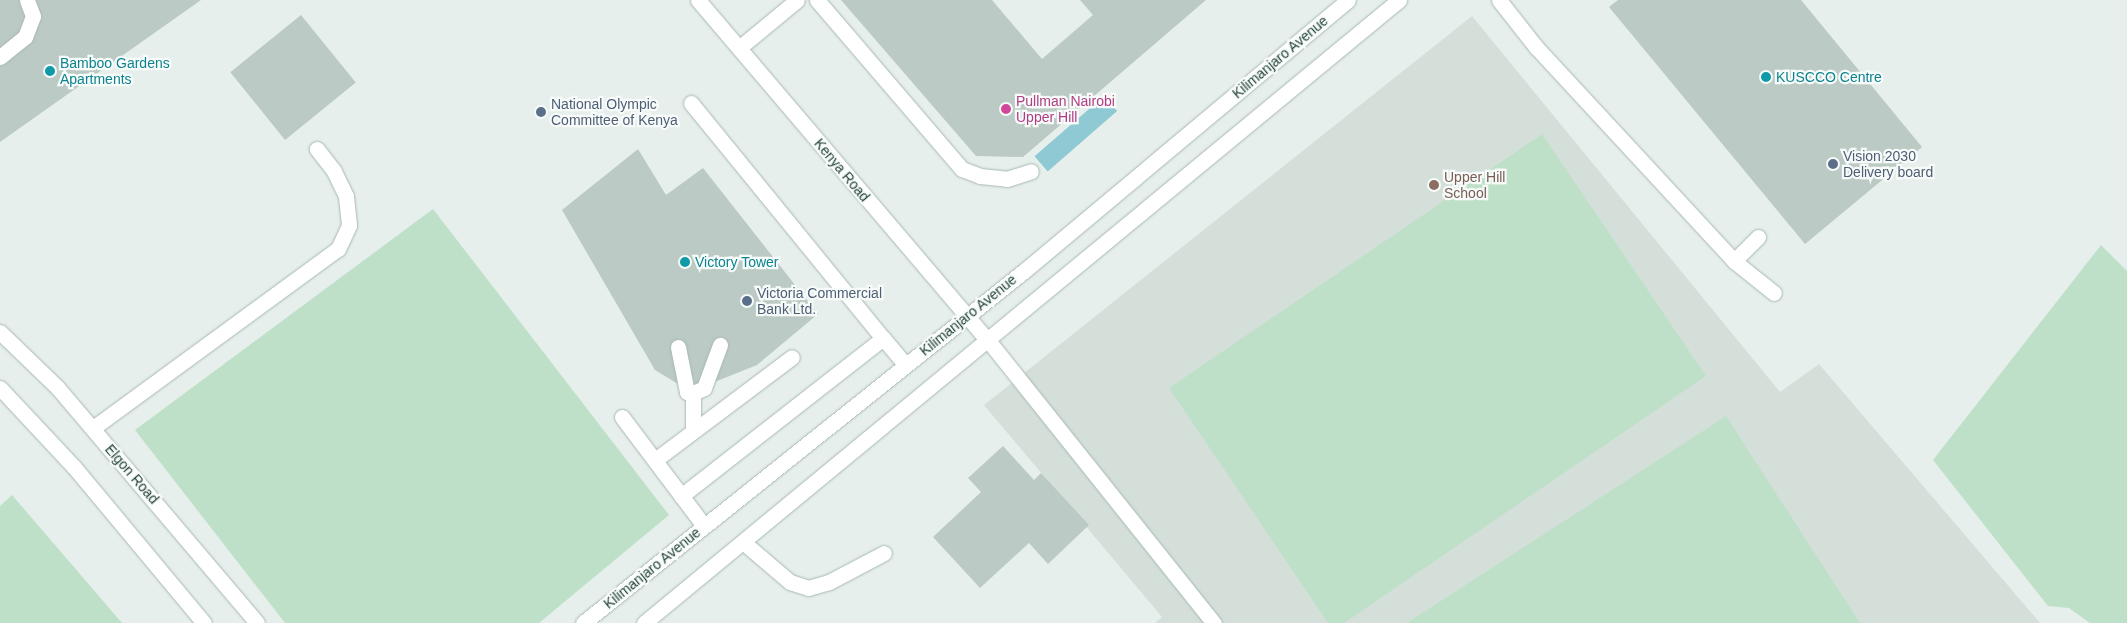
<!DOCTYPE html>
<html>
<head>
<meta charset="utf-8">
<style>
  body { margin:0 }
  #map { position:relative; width:2127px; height:623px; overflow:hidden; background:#e6efeb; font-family:Helvetica,sans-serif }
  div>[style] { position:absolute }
  .built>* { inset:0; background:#d4dfda }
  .green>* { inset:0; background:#bfe0c8 }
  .water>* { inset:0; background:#8ec9d4; transform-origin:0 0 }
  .building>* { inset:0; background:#bbcac4; transform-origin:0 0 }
  .roads { filter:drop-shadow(0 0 1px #a8b8b2) drop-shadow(0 0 1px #a8b8b2) }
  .service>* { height:15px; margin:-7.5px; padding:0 7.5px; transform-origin:7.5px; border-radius:7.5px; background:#fff }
  .minor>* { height:15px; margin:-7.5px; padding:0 7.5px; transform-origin:7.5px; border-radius:7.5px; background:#fff }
  .tertiary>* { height:15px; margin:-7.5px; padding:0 7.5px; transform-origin:7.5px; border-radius:7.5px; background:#fff }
  .dots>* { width:14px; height:14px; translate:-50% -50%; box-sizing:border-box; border:2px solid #f7fbf9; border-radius:50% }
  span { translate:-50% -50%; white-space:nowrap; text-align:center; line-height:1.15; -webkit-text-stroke:4.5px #f7fbf9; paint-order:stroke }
  .street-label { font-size:14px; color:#24423a }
  .culture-label { font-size:14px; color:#0d838f }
  .left { translate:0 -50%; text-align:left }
  .hotel-label { font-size:14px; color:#b23c85 }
  .service-label { font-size:14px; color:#4e5e75 }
  .education-label { font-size:14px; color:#785e54 }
</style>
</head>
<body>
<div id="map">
  <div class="built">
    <div style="clip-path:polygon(1472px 16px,1780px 392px,1819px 364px,2040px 623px,1155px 623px,1162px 617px,984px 405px)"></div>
  </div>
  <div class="green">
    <div style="clip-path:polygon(1542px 134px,1706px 376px,1344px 623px,1328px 623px,1169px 388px)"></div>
    <div style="clip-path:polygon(433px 209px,669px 515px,539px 623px,285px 623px,135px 430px)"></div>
    <div style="clip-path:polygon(2101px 245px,2127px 271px,2127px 623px,2090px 623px,2069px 608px,2048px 606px,1933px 460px)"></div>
    <div style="clip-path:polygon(1726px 416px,1860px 623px,1407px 623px)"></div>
    <div style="clip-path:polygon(12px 495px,122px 623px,0 623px,0 506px)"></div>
  </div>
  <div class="water">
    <div style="left:1104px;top:96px;width:20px;height:92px;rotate:49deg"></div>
  </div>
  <div class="building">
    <div style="clip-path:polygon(0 0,201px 0,0 142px)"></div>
    <div style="clip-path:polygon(841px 0,992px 0,1042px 59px,1093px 15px,1080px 0,1206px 0,1023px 157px,976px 156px)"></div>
    <div style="clip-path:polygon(1618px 0,1801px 0,1922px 147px,1805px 244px,1609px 7px)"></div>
    <div style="left:301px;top:15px;width:87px;height:91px;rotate:51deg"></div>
    <div style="clip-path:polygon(638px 149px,666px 195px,703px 168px,818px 314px,757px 365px,717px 381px,683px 387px,655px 370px,562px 210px)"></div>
    <div style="clip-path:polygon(1003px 446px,1034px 480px,1041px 473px,1089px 525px,1048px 564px,1029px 543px,980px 588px,933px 537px,981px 492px,968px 478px)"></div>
  </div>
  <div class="roads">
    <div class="service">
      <div style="left:817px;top:0;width:223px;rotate:49.4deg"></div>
      <div style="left:962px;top:169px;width:19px;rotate:21deg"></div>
      <div style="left:980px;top:176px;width:27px;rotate:6deg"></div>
      <div style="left:1007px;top:179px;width:25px;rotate:-18deg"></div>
      <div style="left:1499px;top:0;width:60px;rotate:51.8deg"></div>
      <div style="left:1536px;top:47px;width:292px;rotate:47.2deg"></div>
      <div style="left:1734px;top:261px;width:51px;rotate:38.7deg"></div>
      <div style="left:739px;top:48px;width:75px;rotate:-39.6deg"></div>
      <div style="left:691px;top:103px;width:303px;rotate:50.8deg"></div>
      <div style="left:1734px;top:261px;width:34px;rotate:-45deg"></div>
      <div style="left:987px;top:339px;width:364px;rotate:51.4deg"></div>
      <div style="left:678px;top:347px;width:46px;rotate:78.7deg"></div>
      <div style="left:687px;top:392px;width:6px;rotate:9deg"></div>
      <div style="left:693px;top:393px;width:12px;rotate:-24deg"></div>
      <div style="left:704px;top:388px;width:46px;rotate:-69.6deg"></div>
      <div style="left:622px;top:417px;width:136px;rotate:53deg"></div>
      <div style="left:93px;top:428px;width:303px;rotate:-36.2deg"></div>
      <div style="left:338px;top:249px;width:26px;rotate:-65deg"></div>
      <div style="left:349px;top:225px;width:29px;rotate:-96deg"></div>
      <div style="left:346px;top:196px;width:28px;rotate:-116deg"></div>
      <div style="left:334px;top:171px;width:28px;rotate:-128deg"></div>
      <div style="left:693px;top:431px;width:38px;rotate:-90deg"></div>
      <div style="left:655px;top:460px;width:171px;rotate:-36.9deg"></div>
      <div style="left:681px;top:496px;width:256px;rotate:-38deg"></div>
      <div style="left:883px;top:338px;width:35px;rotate:50deg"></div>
      <div style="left:743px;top:542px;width:62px;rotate:40.4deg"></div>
      <div style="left:790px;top:582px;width:19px;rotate:18deg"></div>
      <div style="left:808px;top:588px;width:22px;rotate:-16deg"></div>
      <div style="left:829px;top:582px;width:62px;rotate:-27.8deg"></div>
    </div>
    <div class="minor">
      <div style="left:698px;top:0;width:445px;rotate:49.6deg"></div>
      <div style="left:0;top:57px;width:32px;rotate:-39deg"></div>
      <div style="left:25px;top:37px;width:22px;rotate:-69deg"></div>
      <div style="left:33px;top:16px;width:17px;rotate:-111deg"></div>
      <div style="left:583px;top:623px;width:564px;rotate:-38.6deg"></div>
      <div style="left:1024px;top:271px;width:422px;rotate:-39.9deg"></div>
      <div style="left:644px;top:623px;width:979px;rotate:-39.53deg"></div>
    </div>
    <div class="tertiary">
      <div style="left:0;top:332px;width:79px;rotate:44deg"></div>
      <div style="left:57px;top:387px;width:309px;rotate:49.7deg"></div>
      <div style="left:0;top:388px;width:108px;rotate:46.9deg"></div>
      <div style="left:74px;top:467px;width:203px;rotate:50.2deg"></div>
    </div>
  </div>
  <div class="dots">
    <div style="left:50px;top:71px;background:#0f9aa8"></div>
    <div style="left:1766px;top:77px;background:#0f9aa8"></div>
    <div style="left:1006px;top:109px;background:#d1479c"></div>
    <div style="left:541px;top:112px;background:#5c6f8a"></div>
    <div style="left:1833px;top:164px;background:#5c6f8a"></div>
    <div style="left:1434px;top:185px;background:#8d6e63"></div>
    <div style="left:685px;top:262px;background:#0f9aa8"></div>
    <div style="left:747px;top:301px;background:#5c6f8a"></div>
  </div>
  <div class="street-label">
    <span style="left:1280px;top:57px;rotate:-40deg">Kilimanjaro Avenue</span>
    <span style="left:842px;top:170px;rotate:50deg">Kenya Road</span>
    <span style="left:968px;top:315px;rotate:-39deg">Kilimanjaro Avenue</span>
    <span style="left:132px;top:474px;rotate:49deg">Elgon Road</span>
    <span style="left:652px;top:568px;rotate:-39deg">Kilimanjaro Avenue</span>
  </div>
  <div class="culture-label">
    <span class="left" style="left:60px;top:71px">Bamboo Gardens<br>Apartments</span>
    <span class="left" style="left:1776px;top:77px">KUSCCO Centre</span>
    <span class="left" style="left:695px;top:262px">Victory Tower</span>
  </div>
  <div class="hotel-label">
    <span class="left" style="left:1016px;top:109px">Pullman Nairobi<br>Upper Hill</span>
  </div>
  <div class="service-label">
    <span class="left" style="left:551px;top:112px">National Olympic<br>Committee of Kenya</span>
    <span class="left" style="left:1843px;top:164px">Vision 2030<br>Delivery board</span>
    <span class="left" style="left:757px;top:301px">Victoria Commercial<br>Bank Ltd.</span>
  </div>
  <div class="education-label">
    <span class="left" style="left:1444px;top:185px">Upper Hill<br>School</span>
  </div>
</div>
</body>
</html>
